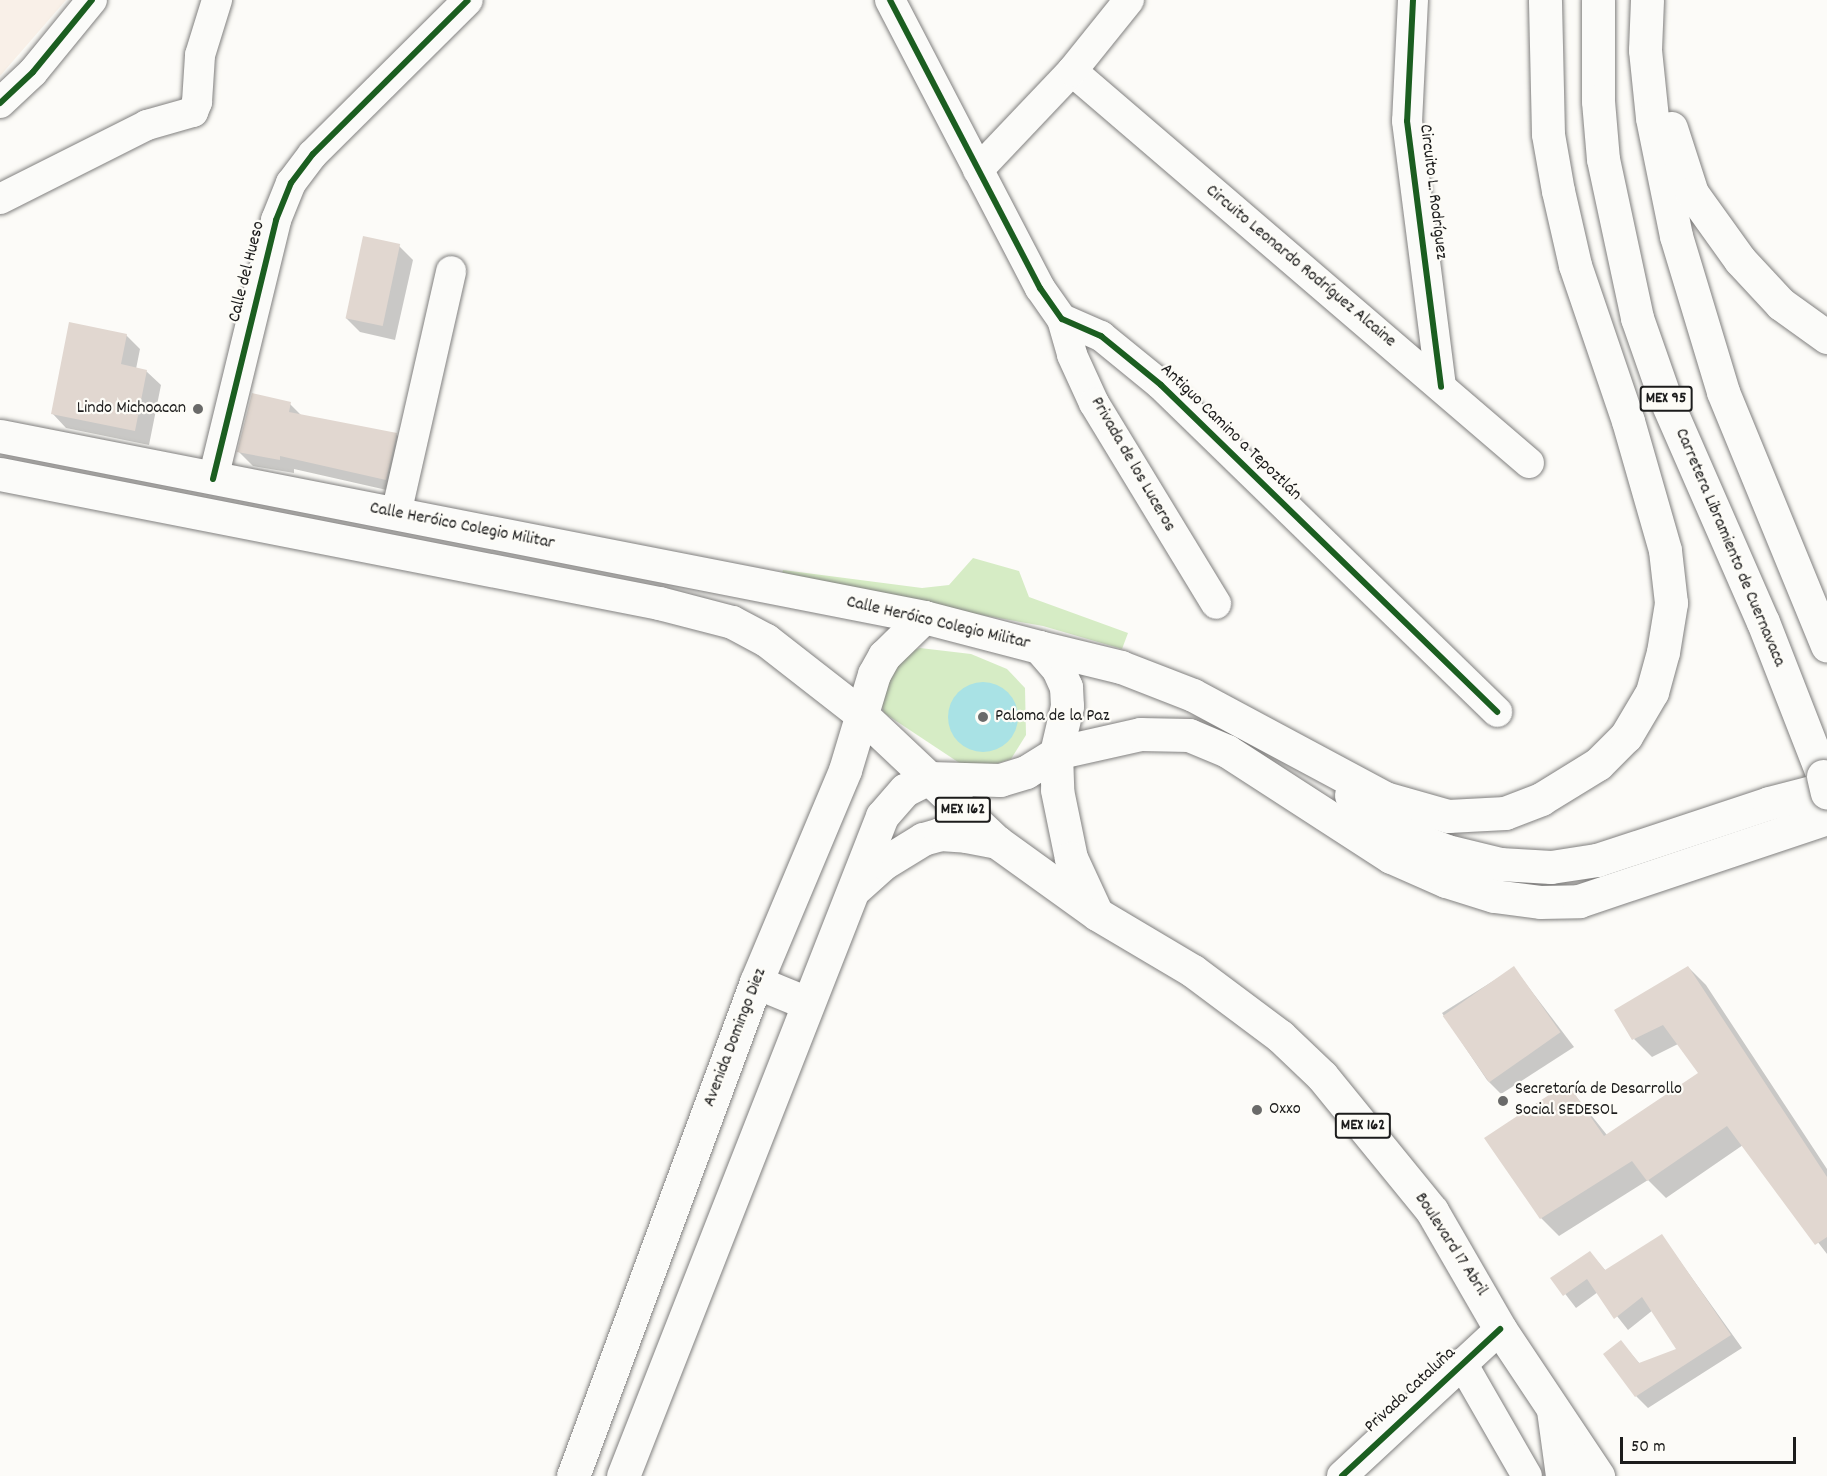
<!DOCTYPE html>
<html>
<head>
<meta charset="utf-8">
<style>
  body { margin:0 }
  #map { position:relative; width:1827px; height:1476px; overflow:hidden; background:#fcfbf8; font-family:Dekko,sans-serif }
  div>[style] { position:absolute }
  .built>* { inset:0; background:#f9f0e8 }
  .green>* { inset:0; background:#d6ecc5 }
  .water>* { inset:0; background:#a9e2e5 }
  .round { border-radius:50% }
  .shadow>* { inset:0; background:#0003 }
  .building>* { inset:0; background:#e1d7d0; transform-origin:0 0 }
  .roads { filter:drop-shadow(0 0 2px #81807f) drop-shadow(0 0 2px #81807f) }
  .minor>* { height:30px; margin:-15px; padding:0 15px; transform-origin:15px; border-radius:15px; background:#fbfbf9 }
  .major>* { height:33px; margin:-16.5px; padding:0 16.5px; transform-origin:16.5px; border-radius:16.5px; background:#fbfbf9 }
  .highway>* { height:33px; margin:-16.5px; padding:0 16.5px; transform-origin:16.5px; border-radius:16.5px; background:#fbfbf9 }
  .bridges { filter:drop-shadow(0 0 2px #81807f) drop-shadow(0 0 2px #81807f) }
  .highway-bridge>* { height:33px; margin:-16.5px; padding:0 16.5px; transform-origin:16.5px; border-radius:16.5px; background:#fbfbf9 }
  .cycleway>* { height:6px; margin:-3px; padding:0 3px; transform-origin:3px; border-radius:3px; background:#1b5e20 }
  .dots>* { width:16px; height:16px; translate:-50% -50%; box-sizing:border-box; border:3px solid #fdfcf7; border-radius:50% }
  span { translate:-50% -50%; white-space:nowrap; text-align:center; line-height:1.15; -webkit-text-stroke:4.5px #fdfcf7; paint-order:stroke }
  .shield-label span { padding:2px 4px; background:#fdfcf7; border:2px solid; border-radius:4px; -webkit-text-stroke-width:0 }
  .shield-label { font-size:16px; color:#1c1c1c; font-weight:700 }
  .street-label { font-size:18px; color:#1c1c1c }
  .poi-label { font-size:18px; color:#1c1c1c }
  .right { translate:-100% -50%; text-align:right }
  .left { translate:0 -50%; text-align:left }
  .scale { position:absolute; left:1620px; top:1437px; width:176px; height:27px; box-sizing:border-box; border:3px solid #1c1c1c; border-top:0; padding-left:8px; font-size:18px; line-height:21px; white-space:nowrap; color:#1c1c1c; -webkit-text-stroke:4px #fdfcf7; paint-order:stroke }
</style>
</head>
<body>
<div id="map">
  <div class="built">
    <div style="clip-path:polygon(0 0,66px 0,0 76px)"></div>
  </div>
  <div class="green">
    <div style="clip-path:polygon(973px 558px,1019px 571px,1029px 597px,1128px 633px,1122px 649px,1043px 626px,780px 579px,783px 570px,922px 588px,949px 585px)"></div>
    <div style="clip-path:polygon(920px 648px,971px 654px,1007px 669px,1025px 688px,1026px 735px,1011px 759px,989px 766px,961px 764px,884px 713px,878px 693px,898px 656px)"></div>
  </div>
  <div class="water">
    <div class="round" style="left:948px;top:682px;width:70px;height:70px"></div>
  </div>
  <div class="shadow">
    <div style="clip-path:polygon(399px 246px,413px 260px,395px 340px,360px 332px,346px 318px)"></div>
    <div style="clip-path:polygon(126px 335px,140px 349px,136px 369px,146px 371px,161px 385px,149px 445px,66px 428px,52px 413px)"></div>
    <div style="clip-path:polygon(290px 404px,302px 416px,396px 434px,410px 448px,400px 493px,294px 469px,294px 473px,253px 466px,239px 452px)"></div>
    <div style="clip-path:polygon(1688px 967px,1706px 985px,1827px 1169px,1827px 1254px,1743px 1145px,1666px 1198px,1648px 1180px,1559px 1236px,1541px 1218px,1486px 1138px,1567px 1085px,1607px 1135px,1700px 1073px,1678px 1044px,1652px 1057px,1634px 1039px)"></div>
    <div style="clip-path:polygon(1514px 968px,1574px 1047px,1501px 1094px,1487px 1080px,1442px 1013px)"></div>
    <div style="clip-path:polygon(1662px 1236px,1742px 1348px,1648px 1408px,1636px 1396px,1621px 1342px,1640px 1364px,1679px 1349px,1653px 1310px,1628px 1330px,1598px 1292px,1576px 1308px,1553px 1278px,1590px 1253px,1606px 1271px)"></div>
  </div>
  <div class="building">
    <div style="left:363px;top:236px;width:38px;height:84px;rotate:12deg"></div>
    <div style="clip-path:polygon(69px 322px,127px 334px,121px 364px,147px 370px,135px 431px,51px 414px)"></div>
    <div style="clip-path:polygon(252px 393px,291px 402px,289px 412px,397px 433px,386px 480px,280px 456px,280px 460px,237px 452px)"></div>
    <div style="left:1514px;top:966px;width:81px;height:87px;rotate:55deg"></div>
    <div style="clip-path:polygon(1688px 966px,1827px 1177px,1827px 1237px,1815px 1245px,1727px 1126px,1647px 1181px,1632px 1161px,1540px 1219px,1484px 1138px,1567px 1083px,1604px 1136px,1698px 1073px,1663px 1025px,1632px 1040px,1614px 1010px)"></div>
    <div style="clip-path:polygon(1662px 1234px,1731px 1335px,1635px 1397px,1603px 1354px,1621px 1340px,1639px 1363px,1676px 1349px,1642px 1297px,1614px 1319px,1587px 1279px,1563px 1296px,1550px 1278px,1590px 1251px,1605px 1270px)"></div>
  </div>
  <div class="roads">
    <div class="minor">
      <div style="left:890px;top:0;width:325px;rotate:62.5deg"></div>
      <div style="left:1040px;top:288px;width:38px;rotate:55deg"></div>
      <div style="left:1062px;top:319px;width:43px;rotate:23.6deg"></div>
      <div style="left:1101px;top:336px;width:77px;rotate:39.2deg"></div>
      <div style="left:1161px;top:385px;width:469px;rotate:44.2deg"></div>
      <div style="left:1413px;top:0;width:121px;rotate:92.8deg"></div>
      <div style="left:1407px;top:121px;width:268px;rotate:82.7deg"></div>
      <div style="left:1072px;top:71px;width:602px;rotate:40.62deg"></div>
      <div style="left:0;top:103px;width:45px;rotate:-43.2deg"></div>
      <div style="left:33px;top:72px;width:93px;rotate:-50.7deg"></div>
      <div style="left:978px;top:170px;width:137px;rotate:-46.5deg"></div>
      <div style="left:1072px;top:71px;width:91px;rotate:-51.2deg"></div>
      <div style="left:0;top:199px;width:165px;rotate:-26.7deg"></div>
      <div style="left:147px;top:125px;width:48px;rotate:-15.8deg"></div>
      <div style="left:193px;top:112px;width:11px;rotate:-68deg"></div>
      <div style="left:197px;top:102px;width:47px;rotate:-86.3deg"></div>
      <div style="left:200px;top:55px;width:58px;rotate:-72.8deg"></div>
      <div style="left:1062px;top:319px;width:37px;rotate:74deg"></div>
      <div style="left:1072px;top:355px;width:53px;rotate:65.4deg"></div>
      <div style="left:1094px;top:403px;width:235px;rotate:58.7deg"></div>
      <div style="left:213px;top:479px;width:267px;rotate:-76.3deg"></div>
      <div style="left:276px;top:220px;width:40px;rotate:-68deg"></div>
      <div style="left:291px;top:183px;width:36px;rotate:-53deg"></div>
      <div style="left:313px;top:154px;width:218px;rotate:-44.8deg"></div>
      <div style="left:396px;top:514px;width:249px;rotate:-77.2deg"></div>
      <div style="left:1462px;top:1363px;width:130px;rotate:60.1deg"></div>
      <div style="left:1342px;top:1476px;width:216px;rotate:-42.9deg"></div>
    </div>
    <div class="major">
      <div style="left:0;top:436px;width:942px;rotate:11.08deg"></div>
      <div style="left:924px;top:617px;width:119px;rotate:14.6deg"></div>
      <div style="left:1039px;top:647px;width:29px;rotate:49deg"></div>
      <div style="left:1058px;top:669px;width:20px;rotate:66deg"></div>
      <div style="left:1066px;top:687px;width:19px;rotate:87deg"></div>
      <div style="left:1067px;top:706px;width:48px;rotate:103.2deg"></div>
      <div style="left:1056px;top:753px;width:37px;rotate:88deg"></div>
      <div style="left:1057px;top:790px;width:69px;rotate:78.4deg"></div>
      <div style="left:1071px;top:858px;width:60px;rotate:65.2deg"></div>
      <div style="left:0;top:474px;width:672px;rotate:11.08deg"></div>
      <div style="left:659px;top:603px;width:75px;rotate:14.6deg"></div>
      <div style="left:732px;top:622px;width:38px;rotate:28deg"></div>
      <div style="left:766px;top:640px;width:122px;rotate:38deg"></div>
      <div style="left:862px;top:715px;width:185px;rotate:43.3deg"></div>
      <div style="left:997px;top:842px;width:123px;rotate:35.8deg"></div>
      <div style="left:1097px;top:914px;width:112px;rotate:30.7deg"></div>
      <div style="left:1193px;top:971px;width:109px;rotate:36.8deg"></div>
      <div style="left:1280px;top:1036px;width:58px;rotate:43.6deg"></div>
      <div style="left:1322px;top:1076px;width:174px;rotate:50.8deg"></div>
      <div style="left:1432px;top:1211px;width:136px;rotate:60deg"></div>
      <div style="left:1500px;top:1329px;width:177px;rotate:56.3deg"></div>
      <div style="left:857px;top:887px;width:36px;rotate:-42deg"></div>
      <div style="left:884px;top:863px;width:46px;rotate:-31.6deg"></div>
      <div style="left:923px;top:839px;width:18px;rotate:-16deg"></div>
      <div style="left:940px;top:834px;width:26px;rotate:4deg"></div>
      <div style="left:966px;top:836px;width:32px;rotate:11deg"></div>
      <div style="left:756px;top:982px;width:55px;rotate:22.4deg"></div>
      <div style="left:573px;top:1476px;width:527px;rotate:-69.67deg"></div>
      <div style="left:756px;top:982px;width:230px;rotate:-67.2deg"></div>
      <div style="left:845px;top:770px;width:100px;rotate:-73.2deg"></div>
      <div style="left:874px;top:674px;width:21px;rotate:-61deg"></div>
      <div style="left:884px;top:656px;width:56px;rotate:-44.3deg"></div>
      <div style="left:623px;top:1476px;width:709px;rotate:-68.57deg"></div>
      <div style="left:882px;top:816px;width:35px;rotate:-49deg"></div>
      <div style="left:905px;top:790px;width:27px;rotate:-27deg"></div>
      <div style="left:929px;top:778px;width:71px;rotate:1.6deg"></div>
      <div style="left:1000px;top:780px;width:27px;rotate:-17deg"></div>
      <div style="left:1026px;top:772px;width:36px;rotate:-32deg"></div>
    </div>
    <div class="highway">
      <div style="left:1598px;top:0;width:101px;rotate:90deg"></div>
      <div style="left:1598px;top:101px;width:58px;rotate:85.1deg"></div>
      <div style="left:1603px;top:159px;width:163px;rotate:77.9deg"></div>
      <div style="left:1637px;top:318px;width:85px;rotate:70.7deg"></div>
      <div style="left:1665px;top:398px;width:244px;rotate:66.4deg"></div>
      <div style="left:1763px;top:622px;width:165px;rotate:68.7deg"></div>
      <div style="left:1647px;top:0;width:50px;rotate:92.3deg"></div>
      <div style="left:1645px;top:50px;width:68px;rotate:84.1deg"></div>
      <div style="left:1652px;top:118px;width:120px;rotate:78.5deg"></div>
      <div style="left:1676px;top:236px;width:163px;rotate:73.2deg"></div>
      <div style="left:1723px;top:392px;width:274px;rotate:67.7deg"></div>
      <div style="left:1671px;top:128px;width:68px;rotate:72.1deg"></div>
      <div style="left:1692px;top:193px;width:82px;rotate:54.4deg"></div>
      <div style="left:1740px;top:260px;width:60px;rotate:47deg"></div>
      <div style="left:1781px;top:304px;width:57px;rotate:35.7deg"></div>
      <div style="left:1039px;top:647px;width:84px;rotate:13.7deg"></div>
      <div style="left:1121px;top:667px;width:77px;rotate:21.3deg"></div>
      <div style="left:1193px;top:695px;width:218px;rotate:28.2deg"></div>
      <div style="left:1385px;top:798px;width:66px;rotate:15.9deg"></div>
      <div style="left:1448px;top:816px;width:57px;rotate:-3deg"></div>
      <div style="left:1505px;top:813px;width:39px;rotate:-21deg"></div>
      <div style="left:1541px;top:799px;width:67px;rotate:-31.6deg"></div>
      <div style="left:1598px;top:764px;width:40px;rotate:-45deg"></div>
      <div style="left:1626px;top:736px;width:51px;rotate:-59.4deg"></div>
      <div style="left:1652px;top:692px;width:41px;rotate:-74.6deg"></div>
      <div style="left:1663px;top:652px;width:50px;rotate:-80.7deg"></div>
      <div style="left:1671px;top:603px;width:53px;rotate:-96.5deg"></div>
      <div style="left:1665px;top:550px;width:134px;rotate:-106deg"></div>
      <div style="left:1628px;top:421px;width:165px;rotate:-108.8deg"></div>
      <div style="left:1575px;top:265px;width:76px;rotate:-102.9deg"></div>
      <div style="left:1558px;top:191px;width:58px;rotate:-100deg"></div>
      <div style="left:1548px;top:134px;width:134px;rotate:-91.3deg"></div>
      <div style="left:1056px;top:753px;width:86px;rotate:-12.7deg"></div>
      <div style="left:1140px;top:734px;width:49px;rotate:1.2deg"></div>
      <div style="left:1189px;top:735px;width:41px;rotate:22.8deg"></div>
      <div style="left:1227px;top:751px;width:195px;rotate:32.9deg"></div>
      <div style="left:1391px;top:857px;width:60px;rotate:23.6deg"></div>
      <div style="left:1446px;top:881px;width:50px;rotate:17.4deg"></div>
      <div style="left:1494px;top:896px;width:46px;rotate:7.4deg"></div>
      <div style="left:1540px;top:902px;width:39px;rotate:-1deg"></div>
      <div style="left:1579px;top:901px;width:262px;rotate:-18.5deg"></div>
      <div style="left:1351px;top:795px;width:63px;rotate:37.2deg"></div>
      <div style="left:1401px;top:833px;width:49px;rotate:21.4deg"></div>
      <div style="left:1447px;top:851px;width:55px;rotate:13.8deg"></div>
      <div style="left:1500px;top:864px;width:51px;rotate:3.4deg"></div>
      <div style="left:1551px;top:867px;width:47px;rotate:-8.7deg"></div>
      <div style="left:1597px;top:860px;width:181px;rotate:-18.3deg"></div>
      <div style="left:1769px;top:803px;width:60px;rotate:-14.5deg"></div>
      <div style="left:1553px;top:1410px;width:67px;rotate:82.2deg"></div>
    </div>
  </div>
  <div class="bridges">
    <div class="highway-bridge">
      <div style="left:1823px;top:776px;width:17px;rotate:77deg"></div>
    </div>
  </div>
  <div class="cycleway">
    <div style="left:890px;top:0;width:325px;rotate:62.5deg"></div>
    <div style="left:1040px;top:288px;width:38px;rotate:55deg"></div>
    <div style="left:1062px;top:319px;width:43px;rotate:23.6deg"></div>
    <div style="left:1101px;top:336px;width:77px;rotate:39.2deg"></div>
    <div style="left:1161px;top:385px;width:469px;rotate:44.2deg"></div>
    <div style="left:1413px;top:0;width:121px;rotate:92.8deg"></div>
    <div style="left:1407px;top:121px;width:268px;rotate:82.7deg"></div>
    <div style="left:0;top:103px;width:45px;rotate:-43.2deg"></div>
    <div style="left:33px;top:72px;width:93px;rotate:-50.7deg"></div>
    <div style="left:213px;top:479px;width:267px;rotate:-76.3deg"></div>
    <div style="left:276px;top:220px;width:40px;rotate:-68deg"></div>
    <div style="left:291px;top:183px;width:36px;rotate:-53deg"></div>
    <div style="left:313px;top:154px;width:218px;rotate:-44.8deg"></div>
    <div style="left:1342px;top:1476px;width:216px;rotate:-42.9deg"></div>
  </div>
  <div class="dots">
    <div style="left:198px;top:409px;background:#6a6a69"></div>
    <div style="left:983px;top:717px;background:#6a6a69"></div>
    <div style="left:1503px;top:1101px;background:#6a6a69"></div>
    <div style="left:1257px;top:1110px;background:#6a6a69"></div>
  </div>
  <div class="shield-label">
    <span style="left:1666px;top:399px">MEX 95</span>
    <span style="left:963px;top:810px">MEX 162</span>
    <span style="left:1363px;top:1126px">MEX 162</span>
  </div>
  <div class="street-label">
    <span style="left:1432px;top:192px;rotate:83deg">Circuito L. Rodríguez</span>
    <span style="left:1300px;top:267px;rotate:40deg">Circuito Leonardo Rodríguez Alcaine</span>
    <span style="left:248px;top:272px;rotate:-76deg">Calle del Hueso</span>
    <span style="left:1230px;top:433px;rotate:44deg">Antiguo Camino a Tepoztlán</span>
    <span style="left:1132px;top:465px;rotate:60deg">Privada de los Luceros</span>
    <span style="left:462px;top:527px;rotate:11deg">Calle Heróico Colegio Militar</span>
    <span style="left:1729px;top:548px;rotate:67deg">Carretera Libramiento de Cuernavaca</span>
    <span style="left:938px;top:624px;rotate:13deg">Calle Heróico Colegio Militar</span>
    <span style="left:736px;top:1038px;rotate:-69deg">Avenida Domingo Diez</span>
    <span style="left:1450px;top:1245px;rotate:57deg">Boulevard 17 Abril</span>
    <span style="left:1411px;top:1391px;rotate:-43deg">Privada Cataluña</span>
  </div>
  <div class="poi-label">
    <span class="right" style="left:186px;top:409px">Lindo Michoacan</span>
    <span class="left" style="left:995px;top:717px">Paloma de la Paz</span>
    <span class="left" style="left:1515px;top:1101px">Secretaría de Desarrollo<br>Social SEDESOL</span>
    <span class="left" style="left:1269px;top:1110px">Oxxo</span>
  </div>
  <div class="scale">50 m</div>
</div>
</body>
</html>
